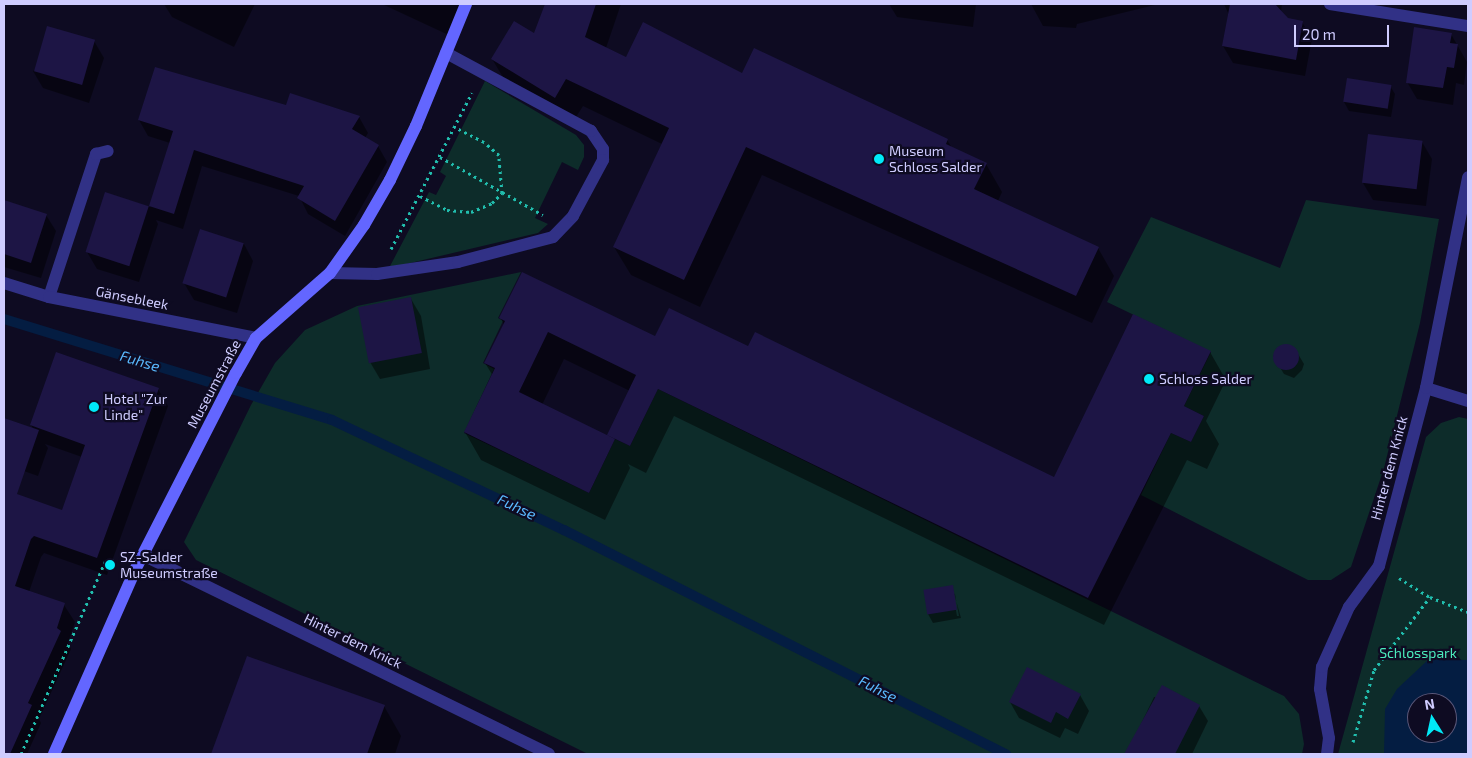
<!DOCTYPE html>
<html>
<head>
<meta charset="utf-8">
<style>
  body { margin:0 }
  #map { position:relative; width:1472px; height:758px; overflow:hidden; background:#0e0b22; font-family:"Exo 2",sans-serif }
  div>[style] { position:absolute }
  .green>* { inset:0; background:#0d2c2a }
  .water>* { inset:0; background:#041d42 }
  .shadow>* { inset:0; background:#0007 }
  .stream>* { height:10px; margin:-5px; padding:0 5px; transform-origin:5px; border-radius:5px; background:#041d42 }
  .building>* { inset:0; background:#1d1545; transform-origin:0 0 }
  .round { border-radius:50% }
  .path>* { height:3px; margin-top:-1.5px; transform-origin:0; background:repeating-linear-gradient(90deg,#21beae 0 2.5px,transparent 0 6.5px) }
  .service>* { height:12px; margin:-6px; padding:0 6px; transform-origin:6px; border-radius:6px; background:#313186 }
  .minor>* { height:12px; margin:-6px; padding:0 6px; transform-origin:6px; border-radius:6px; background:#313186 }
  .secondary>* { height:12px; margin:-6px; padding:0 6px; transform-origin:6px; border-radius:6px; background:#6366ff }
  .dots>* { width:14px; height:14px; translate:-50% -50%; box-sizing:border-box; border:2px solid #0e0b22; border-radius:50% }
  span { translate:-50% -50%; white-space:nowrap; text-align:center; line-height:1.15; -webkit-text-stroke:4.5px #0e0b22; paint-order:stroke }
  .poi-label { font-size:14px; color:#cfccff }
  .left { translate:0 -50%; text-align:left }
  .street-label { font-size:14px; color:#cfccff }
  .park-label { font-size:14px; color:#4bebbc }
  .water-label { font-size:15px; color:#5abaff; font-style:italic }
  .frame { position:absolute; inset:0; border:5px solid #cfccff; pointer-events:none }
  .north { position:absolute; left:1407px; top:693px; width:50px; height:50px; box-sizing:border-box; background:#0e0b22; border:1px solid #5b587a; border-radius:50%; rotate:350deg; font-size:14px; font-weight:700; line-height:20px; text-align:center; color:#cfccff }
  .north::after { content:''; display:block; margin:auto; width:18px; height:22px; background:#00e9f7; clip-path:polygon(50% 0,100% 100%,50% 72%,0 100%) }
  .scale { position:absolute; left:1294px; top:25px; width:95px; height:22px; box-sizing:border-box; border:2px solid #cfccff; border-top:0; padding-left:6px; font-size:15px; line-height:18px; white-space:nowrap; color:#cfccff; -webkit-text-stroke:4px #0e0b22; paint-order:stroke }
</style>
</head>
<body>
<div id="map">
  <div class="green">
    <div style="clip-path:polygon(485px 81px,576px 135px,584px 145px,584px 157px,578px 170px,562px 162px,535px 218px,548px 224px,538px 233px,389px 268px,429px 192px,436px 195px,446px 176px,440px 172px)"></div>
    <div style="clip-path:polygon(1306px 200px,1439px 219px,1420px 323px,1384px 468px,1351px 567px,1331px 580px,1308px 580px,1141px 495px,1171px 433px,1191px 442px,1204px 416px,1184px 406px,1211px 352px,1107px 302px,1151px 217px,1280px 268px)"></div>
    <div style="clip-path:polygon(521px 272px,498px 318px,503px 321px,483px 363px,494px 369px,464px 433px,589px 493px,615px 439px,630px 446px,658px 389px,1284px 696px,1299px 714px,1304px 744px,1302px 754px,588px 754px,196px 560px,184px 542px,251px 405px,275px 363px,305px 330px,357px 306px)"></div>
    <div style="clip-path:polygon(evenodd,1459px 417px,1468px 419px,1468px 754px,1338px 754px,1426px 437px,1441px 423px,1459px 417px,1417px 703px,1447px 703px,1447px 733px,1417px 733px,1417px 703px)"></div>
  </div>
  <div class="water">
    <div style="clip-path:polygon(evenodd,1429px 659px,1468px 660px,1468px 754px,1384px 754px,1385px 709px,1397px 689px,1429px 659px,1417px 703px,1447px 703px,1447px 733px,1417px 733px,1417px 703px)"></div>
  </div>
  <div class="shadow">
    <div style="clip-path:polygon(164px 4px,255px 4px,234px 47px,172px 17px)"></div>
    <div style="clip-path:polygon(382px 4px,471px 4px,455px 38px)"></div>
    <div style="clip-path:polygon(546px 4px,621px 4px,606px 48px,627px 58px,743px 74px,947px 140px,952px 148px,986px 164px,1002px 192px,998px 201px,1098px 248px,1114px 276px,1092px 323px,762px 175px,700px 307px,631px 275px,614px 247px,662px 144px,583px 106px,571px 125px,509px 87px,492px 59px,535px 35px)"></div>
    <div style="clip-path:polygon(889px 4px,976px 4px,973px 27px,897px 17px)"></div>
    <div style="clip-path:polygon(1031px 4px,1159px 4px,1077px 24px,1076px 28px,1043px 26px)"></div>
    <div style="clip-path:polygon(1224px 4px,1282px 4px,1281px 12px,1287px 19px,1302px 22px,1312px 39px,1305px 76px,1233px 63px,1223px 46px,1229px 15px)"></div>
    <div style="clip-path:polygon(1451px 34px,1467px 62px,1464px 85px,1456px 83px,1453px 105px,1417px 99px,1407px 82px)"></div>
    <div style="clip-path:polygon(94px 41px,104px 58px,89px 103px,43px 88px,33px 71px)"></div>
    <div style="clip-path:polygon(1348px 79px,1390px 86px,1395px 94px,1391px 117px,1349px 111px,1344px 102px)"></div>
    <div style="clip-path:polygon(286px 107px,359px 117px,368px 133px,365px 138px,378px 146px,387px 162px,345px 236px,308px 214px,299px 196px,202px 166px,183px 229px,156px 220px,158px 224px,139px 282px,97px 269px,87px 252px,106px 193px,150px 207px,170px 143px,148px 136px,139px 120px)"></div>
    <div style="clip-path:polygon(1422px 142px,1432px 159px,1426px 206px,1373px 200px,1363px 183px)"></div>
    <div style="clip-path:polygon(4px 202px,46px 215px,56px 231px,41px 278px,4px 267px)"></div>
    <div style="clip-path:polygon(201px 231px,244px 244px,253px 261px,237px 313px,194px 300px,184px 283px)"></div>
    <div style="clip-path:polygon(411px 299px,421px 316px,430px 369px,380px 379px,370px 362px)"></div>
    <div style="clip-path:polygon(evenodd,501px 318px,749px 348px,1054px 479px,1210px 352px,1226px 380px,1206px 421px,1219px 444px,1207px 469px,1187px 460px,1104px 625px,674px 416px,646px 473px,628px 464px,630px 468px,605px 520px,481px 460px,465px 432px,493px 376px,485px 363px,504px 325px,501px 318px,564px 359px,630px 391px,608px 435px,611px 438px,542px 405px,564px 359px)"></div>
    <div style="clip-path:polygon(1284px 345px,1295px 349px,1304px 364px,1302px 370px,1294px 378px,1284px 374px,1273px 356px)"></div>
    <div style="clip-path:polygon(158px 389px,168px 406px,107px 575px,44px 553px,41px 557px,29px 592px,64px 605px,75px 622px,68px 643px,71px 649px,39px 719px,41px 723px,27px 754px,4px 754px,4px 491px,63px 511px,82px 457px,45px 444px,48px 448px,38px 476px,4px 464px,4px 419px,34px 430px,31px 425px)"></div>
    <div style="clip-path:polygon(evenodd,952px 586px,961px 618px,933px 623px,928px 614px,952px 586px,953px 594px,955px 594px,959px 616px,957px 616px,953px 594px)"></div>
    <div style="clip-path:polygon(248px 658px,384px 706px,401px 736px,395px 754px,213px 754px)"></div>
    <div style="clip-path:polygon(1080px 695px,1089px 711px,1078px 734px,1065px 728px,1060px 738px,1019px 718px,1010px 702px)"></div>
    <div style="clip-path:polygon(1154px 697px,1199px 706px,1208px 721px,1192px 754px,1132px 754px,1129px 749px)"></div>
  </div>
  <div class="stream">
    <div style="left:4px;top:319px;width:343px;rotate:17.1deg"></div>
    <div style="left:332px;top:420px;width:257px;rotate:25.4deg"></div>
    <div style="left:564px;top:530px;width:496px;rotate:26.9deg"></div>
  </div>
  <div class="building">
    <div style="clip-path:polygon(545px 4px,596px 4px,585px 37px,626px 57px,643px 22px,742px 73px,754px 48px,948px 139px,946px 144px,987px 163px,974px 189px,1099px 247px,1076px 296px,746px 147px,684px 280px,613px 247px,669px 128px,566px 79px,555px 98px,491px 59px,514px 21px,534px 33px)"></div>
    <div style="clip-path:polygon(1230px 4px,1275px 4px,1288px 18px,1303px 21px,1296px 60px,1222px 46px)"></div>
    <div style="left:47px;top:26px;width:50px;height:47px;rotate:16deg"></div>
    <div style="clip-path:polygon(1414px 27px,1452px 33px,1450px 43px,1458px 44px,1454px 68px,1447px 67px,1443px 88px,1406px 83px)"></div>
    <div style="clip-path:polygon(155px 67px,286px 105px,290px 93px,360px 116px,352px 129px,379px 145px,335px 221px,297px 198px,304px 186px,194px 150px,174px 214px,149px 206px,173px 131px,138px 120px)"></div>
    <div style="left:1347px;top:78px;width:45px;height:24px;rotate:9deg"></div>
    <div style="left:1368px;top:134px;width:55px;height:49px;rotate:7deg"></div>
    <div style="left:105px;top:192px;width:46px;height:63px;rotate:18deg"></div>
    <div style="clip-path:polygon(4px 200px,47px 214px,31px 263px,4px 254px)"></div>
    <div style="left:200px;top:229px;width:46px;height:57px;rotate:18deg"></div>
    <div style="clip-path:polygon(522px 272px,655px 336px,669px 308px,748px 346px,755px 332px,1054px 477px,1133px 314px,1211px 351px,1184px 406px,1204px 416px,1191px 442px,1171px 433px,1088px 598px,658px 389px,630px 446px,607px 435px,636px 375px,548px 332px,519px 392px,615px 439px,589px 493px,464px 432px,495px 368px,484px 363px,505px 321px,499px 318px)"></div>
    <div style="left:411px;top:297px;width:57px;height:54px;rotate:79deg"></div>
    <div class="round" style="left:1273px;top:344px;width:26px;height:26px"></div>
    <div style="clip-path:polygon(56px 352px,159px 388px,97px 558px,34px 536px,31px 539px,15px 586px,65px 603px,57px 628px,61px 631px,28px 703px,32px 705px,10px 754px,4px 754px,4px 418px,39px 430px,17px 494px,62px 510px,85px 445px,30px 425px)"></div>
    <div style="left:953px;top:585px;width:25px;height:30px;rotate:81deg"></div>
    <div style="clip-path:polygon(247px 656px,385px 705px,367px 754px,211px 754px)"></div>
    <div style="clip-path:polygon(1027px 667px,1081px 694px,1068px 719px,1056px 712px,1051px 723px,1009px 702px)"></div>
    <div style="clip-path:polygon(1162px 685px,1200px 705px,1175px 754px,1124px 754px)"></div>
  </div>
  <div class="path">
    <div style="left:440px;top:157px;width:118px;rotate:29.4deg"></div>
    <div style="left:420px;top:196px;width:30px;rotate:27deg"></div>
    <div style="left:447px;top:210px;width:24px;rotate:5deg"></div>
    <div style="left:471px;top:212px;width:23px;rotate:-23deg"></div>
    <div style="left:492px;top:203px;width:14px;rotate:-45deg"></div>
    <div style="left:502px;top:193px;width:38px;rotate:-95deg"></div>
    <div style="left:499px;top:155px;width:20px;rotate:-139deg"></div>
    <div style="left:484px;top:142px;width:31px;rotate:-153deg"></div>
    <div style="left:391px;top:249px;width:176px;rotate:-62.6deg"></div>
    <div style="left:1399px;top:578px;width:36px;rotate:32deg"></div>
    <div style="left:1430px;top:597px;width:41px;rotate:21.5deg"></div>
    <div style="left:1353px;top:742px;width:75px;rotate:-73.7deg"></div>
    <div style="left:1374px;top:670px;width:92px;rotate:-52.5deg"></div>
    <div style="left:21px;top:754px;width:210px;rotate:-66.4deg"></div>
    <div style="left:105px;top:562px;width:10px;rotate:-11deg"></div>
  </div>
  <div class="service">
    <div style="left:1330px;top:4px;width:140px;rotate:9.1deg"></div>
    <div style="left:330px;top:273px;width:47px;rotate:1.2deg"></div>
    <div style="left:377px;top:274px;width:82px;rotate:-8.4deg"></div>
    <div style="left:458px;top:262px;width:98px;rotate:-14.7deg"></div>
    <div style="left:553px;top:237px;width:29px;rotate:-46deg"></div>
    <div style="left:573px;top:216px;width:64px;rotate:-61.8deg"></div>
    <div style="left:603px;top:160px;width:11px;rotate:-90deg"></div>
    <div style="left:603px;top:149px;width:22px;rotate:-124deg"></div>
    <div style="left:591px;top:131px;width:165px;rotate:-151.7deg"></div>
    <div style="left:49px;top:297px;width:151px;rotate:-71.8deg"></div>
    <div style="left:96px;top:154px;width:12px;rotate:-14deg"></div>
  </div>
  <div class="minor">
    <div style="left:4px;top:283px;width:47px;rotate:17.3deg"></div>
    <div style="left:49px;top:297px;width:211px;rotate:11.2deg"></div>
    <div style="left:1426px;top:388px;width:44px;rotate:17.2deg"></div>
    <div style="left:143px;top:555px;width:452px;rotate:26.1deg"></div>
    <div style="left:1327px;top:754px;width:16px;rotate:-83deg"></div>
    <div style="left:1329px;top:738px;width:50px;rotate:-100.4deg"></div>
    <div style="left:1320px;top:689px;width:22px;rotate:-85deg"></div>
    <div style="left:1322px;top:667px;width:66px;rotate:-65.8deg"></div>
    <div style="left:1349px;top:607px;width:51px;rotate:-53.8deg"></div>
    <div style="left:1379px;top:566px;width:184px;rotate:-75.2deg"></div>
    <div style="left:1426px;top:388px;width:215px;rotate:-78.7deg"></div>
  </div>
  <div class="secondary">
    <div style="left:54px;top:754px;width:201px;rotate:-66.2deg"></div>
    <div style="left:135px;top:570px;width:221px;rotate:-62.9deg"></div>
    <div style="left:236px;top:373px;width:40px;rotate:-60.3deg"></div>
    <div style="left:256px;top:338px;width:98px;rotate:-41.3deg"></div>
    <div style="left:330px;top:273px;width:59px;rotate:-54.7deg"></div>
    <div style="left:364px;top:225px;width:52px;rotate:-60deg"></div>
    <div style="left:390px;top:180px;width:60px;rotate:-64.3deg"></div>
    <div style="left:416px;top:126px;width:132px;rotate:-67.7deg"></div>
  </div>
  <div class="dots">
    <div style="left:879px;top:159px;background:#00e9f7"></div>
    <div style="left:1149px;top:379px;background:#00e9f7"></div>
    <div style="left:94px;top:407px;background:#00e9f7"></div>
    <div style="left:110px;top:565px;background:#00e9f7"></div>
  </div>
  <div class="poi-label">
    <span class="left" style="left:889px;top:159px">Museum<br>Schloss Salder</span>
    <span class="left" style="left:1159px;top:379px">Schloss Salder</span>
    <span class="left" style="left:104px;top:407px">Hotel "Zur<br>Linde"</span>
    <span class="left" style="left:120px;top:565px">SZ-Salder<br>Museumstraße</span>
  </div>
  <div class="street-label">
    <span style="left:132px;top:298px;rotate:11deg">Gänsebleek</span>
    <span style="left:214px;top:384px;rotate:-62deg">Museumstraße</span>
    <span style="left:1389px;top:468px;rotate:-75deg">Hinter dem Knick</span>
    <span style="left:353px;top:641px;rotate:26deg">Hinter dem Knick</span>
  </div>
  <div class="park-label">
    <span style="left:1418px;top:653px">Schlosspark</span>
  </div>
  <div class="water-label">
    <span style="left:140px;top:361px;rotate:17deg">Fuhse</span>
    <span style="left:517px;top:507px;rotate:25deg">Fuhse</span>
    <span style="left:878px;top:689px;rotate:27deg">Fuhse</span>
  </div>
  <div class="frame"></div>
  <div class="north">N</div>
  <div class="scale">20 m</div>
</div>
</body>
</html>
